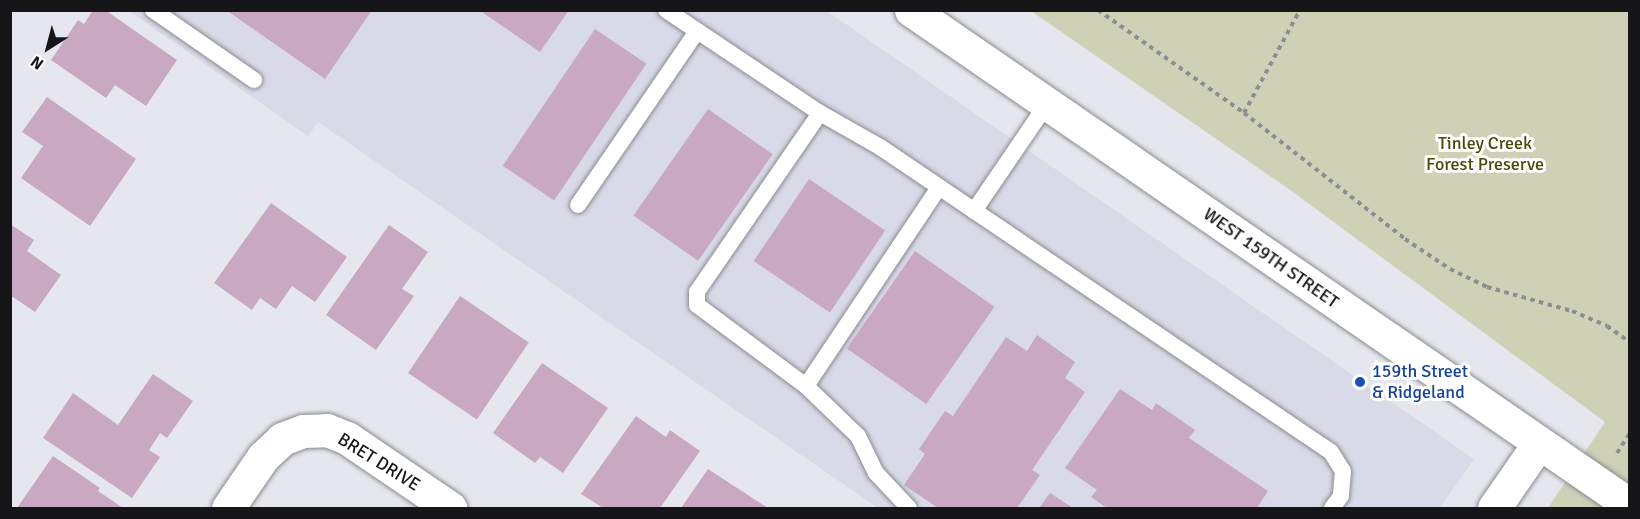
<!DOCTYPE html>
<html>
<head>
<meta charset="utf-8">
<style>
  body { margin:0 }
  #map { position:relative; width:1640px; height:519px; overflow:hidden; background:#e6e7ee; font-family:Signika,sans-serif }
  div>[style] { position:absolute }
  .built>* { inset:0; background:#d9dae8 }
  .green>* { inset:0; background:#ced1b6 }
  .building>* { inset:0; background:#c9a8c2; transform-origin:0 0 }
  .path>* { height:4px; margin-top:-2px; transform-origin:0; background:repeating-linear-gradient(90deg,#8d8e93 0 4.5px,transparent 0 9px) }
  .roads { filter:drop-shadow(0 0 2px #8a8b91) drop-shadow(0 0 2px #8a8b91) }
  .service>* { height:16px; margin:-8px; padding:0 8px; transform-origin:8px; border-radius:8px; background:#fff }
  .minor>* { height:33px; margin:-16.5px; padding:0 16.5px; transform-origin:16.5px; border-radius:16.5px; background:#fff }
  .tertiary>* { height:33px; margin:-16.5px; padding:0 16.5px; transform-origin:16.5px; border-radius:16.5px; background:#fff }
  .primary>* { height:33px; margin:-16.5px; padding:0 16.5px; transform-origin:16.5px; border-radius:16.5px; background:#fff }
  .dots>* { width:16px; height:16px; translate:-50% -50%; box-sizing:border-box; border:3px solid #fff; border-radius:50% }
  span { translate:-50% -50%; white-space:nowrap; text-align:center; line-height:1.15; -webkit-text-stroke:6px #fff; paint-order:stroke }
  .park-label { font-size:18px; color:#474a08 }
  .street-label { font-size:18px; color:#161619 }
  .transit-label { font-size:18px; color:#164399 }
  .left { translate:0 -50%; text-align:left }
  .frame { position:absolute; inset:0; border:12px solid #161619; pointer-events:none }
  .north { position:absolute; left:18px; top:18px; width:60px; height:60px; -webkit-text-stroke:4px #fff; paint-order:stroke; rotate:216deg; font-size:16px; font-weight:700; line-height:24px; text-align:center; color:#161619 }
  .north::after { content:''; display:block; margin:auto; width:21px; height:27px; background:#161619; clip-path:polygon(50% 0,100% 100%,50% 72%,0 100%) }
</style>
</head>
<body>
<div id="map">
  <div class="built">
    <div style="clip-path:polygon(129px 11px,827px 11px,1474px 459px,1440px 508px,878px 508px,318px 122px,308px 136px)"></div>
  </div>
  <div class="green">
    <div style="clip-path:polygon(1031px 11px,1629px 11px,1629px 508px,1548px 508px,1605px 422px,1293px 192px)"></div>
  </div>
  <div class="building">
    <div style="clip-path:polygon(93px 10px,105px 10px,177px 60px,146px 106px,115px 85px,106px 98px,51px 60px,78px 20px,84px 24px)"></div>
    <div style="clip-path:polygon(226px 10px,372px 10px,325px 79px)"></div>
    <div style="clip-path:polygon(479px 10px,569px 10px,540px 52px)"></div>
    <div style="left:595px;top:29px;width:62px;height:165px;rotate:34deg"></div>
    <div style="clip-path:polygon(47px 97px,136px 159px,90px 226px,21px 178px,43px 146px,22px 132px)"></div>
    <div style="left:708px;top:109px;width:79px;height:130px;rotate:35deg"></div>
    <div style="left:809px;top:179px;width:92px;height:99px;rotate:34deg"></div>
    <div style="clip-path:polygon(271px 203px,347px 257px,315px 302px,292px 286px,276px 309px,260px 298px,252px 310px,214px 283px)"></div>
    <div style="clip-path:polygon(10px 224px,34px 240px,27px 251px,61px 275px,35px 312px,10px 295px)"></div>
    <div style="clip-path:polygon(389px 225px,428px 252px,402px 289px,414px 296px,376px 350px,326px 315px)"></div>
    <div style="left:915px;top:251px;width:97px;height:119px;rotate:35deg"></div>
    <div style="left:460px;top:296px;width:83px;height:93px;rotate:34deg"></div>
    <div style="clip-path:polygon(1037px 335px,1075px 362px,1065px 378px,1085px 392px,1032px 470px,1040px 475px,1017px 508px,938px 508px,904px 485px,925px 454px,919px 449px,945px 411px,953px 416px,1006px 337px,1027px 351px)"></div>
    <div style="clip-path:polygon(542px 363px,608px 408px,563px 473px,540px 457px,535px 463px,493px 433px)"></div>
    <div style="clip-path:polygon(153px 374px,193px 401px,167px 438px,160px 433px,149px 450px,160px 457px,132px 498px,43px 438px,73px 393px,118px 425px)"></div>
    <div style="clip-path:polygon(1120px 389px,1152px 410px,1156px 403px,1195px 430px,1189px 438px,1268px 491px,1257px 508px,1107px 508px,1091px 497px,1097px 490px,1065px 468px)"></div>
    <div style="clip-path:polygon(636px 416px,666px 437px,670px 430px,700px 451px,660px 508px,603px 508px,581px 494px)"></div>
    <div style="clip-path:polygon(53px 456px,100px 488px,98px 491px,123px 508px,17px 508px)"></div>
    <div style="clip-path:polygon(708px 469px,768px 508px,681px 508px)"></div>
    <div style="clip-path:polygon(1050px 493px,1073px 508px,1039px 508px)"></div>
  </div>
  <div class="path">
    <div style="left:1098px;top:10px;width:179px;rotate:35.2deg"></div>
    <div style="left:1244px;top:113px;width:204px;rotate:38deg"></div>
    <div style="left:1405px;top:239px;width:54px;rotate:33.7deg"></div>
    <div style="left:1450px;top:269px;width:41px;rotate:25.9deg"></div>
    <div style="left:1487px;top:287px;width:88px;rotate:15.8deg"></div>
    <div style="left:1572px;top:311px;width:38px;rotate:23deg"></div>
    <div style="left:1607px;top:326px;width:28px;rotate:35deg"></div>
    <div style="left:1244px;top:113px;width:117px;rotate:-61.5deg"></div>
    <div style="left:1617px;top:453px;width:24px;rotate:-57deg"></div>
  </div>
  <div class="roads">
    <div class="service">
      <div style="left:153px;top:10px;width:123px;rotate:34.7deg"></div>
      <div style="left:666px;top:10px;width:185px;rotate:33.8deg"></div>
      <div style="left:820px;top:113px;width:217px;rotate:124.5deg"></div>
      <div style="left:697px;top:292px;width:13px;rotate:90deg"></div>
      <div style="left:697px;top:305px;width:136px;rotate:36.6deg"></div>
      <div style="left:806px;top:386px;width:72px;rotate:43.9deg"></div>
      <div style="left:858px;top:436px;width:41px;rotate:64.1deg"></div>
      <div style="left:876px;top:473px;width:48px;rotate:46.7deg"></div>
      <div style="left:820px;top:113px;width:69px;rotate:29.5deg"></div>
      <div style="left:880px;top:147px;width:544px;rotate:34.07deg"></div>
      <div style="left:1331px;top:452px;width:22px;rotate:58deg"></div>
      <div style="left:1343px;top:471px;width:25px;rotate:95deg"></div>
      <div style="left:1341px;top:496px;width:15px;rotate:127deg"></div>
      <div style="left:578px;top:205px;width:211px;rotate:-55.6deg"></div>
      <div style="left:974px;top:211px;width:130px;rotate:-55.7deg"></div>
      <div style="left:806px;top:386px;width:239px;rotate:-56.2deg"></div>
    </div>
    <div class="minor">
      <div style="left:228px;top:508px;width:62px;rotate:-55.5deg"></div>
      <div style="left:263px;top:457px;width:26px;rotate:-43deg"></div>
      <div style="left:282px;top:439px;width:22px;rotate:-21deg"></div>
      <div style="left:303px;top:431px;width:24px;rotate:-2deg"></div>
      <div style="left:327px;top:430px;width:22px;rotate:22deg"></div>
      <div style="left:347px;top:438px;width:125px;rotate:34.2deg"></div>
    </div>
    <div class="tertiary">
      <div style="left:1494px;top:508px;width:79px;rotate:-55.3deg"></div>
    </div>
    <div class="primary">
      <div style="left:911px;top:10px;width:873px;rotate:34.55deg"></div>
    </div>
  </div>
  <div class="dots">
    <div style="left:1360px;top:382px;background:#1a4fb4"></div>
  </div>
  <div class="park-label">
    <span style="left:1485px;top:154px">Tinley Creek<br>Forest Preserve</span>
  </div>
  <div class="street-label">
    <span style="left:1271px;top:258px;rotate:35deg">WEST 159TH STREET</span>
    <span style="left:379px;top:462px;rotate:32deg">BRET DRIVE</span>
  </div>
  <div class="transit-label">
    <span class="left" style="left:1372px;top:382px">159th Street<br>&amp; Ridgeland</span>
  </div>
  <div class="frame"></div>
  <div class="north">N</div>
</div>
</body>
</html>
